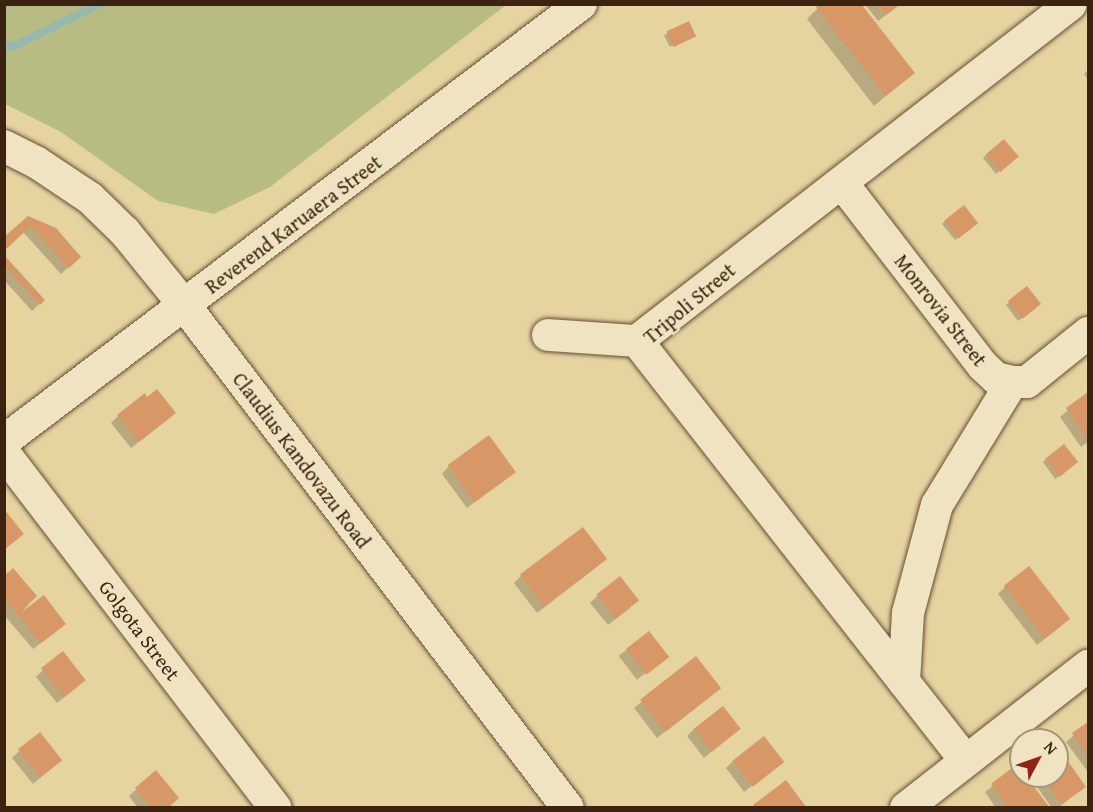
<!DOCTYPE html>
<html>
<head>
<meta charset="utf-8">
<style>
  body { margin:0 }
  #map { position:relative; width:1093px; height:812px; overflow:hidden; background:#e6d4a0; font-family:"Gentium Book Plus",serif }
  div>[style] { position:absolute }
  .green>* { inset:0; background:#b6bc83 }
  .shadow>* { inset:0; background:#0003; transform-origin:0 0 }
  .stream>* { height:8px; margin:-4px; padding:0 4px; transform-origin:4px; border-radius:4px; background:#98b7ad }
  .building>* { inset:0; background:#d79767; transform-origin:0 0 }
  .roads { filter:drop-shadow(0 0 2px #664e35) drop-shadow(0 0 2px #664e35) }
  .minor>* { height:32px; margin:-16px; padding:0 16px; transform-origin:16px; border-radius:16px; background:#efe3c1 }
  span { translate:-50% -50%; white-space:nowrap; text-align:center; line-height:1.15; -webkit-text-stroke:4.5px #efe3c1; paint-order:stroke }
  .street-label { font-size:20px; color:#3b2211 }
  .frame { position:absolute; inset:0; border:6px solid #3b2211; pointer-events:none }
  .north { position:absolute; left:1009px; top:728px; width:60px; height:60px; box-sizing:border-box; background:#efe3c1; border:2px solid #a7967b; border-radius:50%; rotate:49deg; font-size:16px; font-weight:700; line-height:24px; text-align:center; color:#3b2211 }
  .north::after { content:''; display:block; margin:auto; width:21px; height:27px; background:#8f2418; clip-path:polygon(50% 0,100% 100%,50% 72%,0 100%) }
</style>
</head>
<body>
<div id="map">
  <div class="green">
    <div style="clip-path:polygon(4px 5px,5px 4px,506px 5px,270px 187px,214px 214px,158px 201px,61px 132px,5px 104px)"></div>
  </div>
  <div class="shadow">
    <div style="clip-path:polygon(822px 4px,860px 4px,913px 73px,874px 106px,807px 19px)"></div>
    <div style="clip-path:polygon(865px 4px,901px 4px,878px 21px)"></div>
    <div style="left:688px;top:23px;width:13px;height:27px;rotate:63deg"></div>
    <div style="clip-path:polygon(1088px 70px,1088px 80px,1084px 74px)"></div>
    <div style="clip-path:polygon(986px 155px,1013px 160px,996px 174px,983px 158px)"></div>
    <div style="clip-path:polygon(28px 218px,72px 264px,61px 274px,23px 232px)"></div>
    <div style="clip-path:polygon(945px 221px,973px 226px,955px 240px,942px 224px)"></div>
    <div style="clip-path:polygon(4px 257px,43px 300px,32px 311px,4px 280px)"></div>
    <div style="clip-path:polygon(1009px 302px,1036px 308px,1018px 321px,1006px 305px)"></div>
    <div style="clip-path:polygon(1088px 394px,1088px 442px,1081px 447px,1060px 417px)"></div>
    <div style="clip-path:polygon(118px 416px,167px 420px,131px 448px,111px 423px)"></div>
    <div style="clip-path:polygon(1046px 459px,1073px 465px,1055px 479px,1043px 462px)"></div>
    <div style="clip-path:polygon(449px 466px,514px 472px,467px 508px,442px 474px)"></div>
    <div style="clip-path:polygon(598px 566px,537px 613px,514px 583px,521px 576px)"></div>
    <div style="clip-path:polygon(4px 578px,35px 596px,18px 617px,44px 597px,57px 631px,33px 649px,4px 615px)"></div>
    <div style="clip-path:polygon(1005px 587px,1061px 626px,1037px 645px,998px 594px)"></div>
    <div style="clip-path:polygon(597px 596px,630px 608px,608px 625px,590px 603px)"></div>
    <div style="left:649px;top:633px;width:30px;height:38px;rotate:53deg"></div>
    <div style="clip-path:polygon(696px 658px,711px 695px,657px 738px,634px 708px)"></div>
    <div style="clip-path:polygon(43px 670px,77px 687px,57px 703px,36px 677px)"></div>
    <div style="clip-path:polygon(1088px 723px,1088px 772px,1066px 742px)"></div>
    <div style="clip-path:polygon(694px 729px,739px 729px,704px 758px,687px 736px)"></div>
    <div style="clip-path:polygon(19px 751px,53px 767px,33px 784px,12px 758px)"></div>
    <div style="clip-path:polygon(1057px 760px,1084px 787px,1058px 808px,1052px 808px,1032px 780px,1037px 776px,1057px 776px)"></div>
    <div style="clip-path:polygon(733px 761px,782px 762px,744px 792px,726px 768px)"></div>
    <div style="clip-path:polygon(1017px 766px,1021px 776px,1024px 776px,1048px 808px,996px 808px,985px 792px)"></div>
    <div style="clip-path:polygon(156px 772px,167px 808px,138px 808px,129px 796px)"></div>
  </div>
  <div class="stream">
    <div style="left:4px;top:47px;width:10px;rotate:-6deg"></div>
    <div style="left:14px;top:46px;width:96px;rotate:-26deg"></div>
  </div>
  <div class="building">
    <div style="clip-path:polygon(878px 4px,900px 4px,886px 15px)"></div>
    <div style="clip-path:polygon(819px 5px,862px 5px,915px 73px,886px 96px,816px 7px)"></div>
    <div style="left:689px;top:21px;width:17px;height:25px;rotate:65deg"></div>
    <div style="left:1004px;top:139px;width:23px;height:24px;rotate:50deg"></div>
    <div style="left:964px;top:205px;width:23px;height:25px;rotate:52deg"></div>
    <div style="clip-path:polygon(28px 216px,56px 228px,81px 257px,69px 268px,31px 226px,4px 251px,4px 237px)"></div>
    <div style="clip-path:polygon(4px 255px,45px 300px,40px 305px,4px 265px)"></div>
    <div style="left:1027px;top:286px;width:23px;height:24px;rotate:52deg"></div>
    <div style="clip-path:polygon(157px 389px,176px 413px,139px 442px,117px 415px,145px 393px,147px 397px)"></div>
    <div style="clip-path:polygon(1088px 392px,1088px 440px,1066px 408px)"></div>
    <div style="left:489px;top:435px;width:46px;height:51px;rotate:54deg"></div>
    <div style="left:1064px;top:444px;width:23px;height:24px;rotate:52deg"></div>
    <div style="clip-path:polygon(4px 509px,24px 534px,4px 550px)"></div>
    <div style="left:583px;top:527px;width:40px;height:79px;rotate:53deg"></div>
    <div style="left:1029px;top:566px;width:67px;height:32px;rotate:52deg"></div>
    <div style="clip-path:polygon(13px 568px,37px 596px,19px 614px,44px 595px,66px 624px,41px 643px,4px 598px,4px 576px)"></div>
    <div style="left:620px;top:576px;width:31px;height:30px;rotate:52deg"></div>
    <div style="left:649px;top:631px;width:33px;height:29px;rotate:52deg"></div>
    <div style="left:63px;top:651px;width:37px;height:28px;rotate:52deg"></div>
    <div style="left:696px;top:656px;width:41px;height:71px;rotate:52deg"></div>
    <div style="left:723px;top:706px;width:29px;height:37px;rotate:52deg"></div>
    <div style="clip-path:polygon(1088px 722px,1088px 755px,1072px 733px)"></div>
    <div style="left:40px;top:732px;width:36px;height:28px;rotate:52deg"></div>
    <div style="left:764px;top:736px;width:33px;height:40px;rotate:52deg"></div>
    <div style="clip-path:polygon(1063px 754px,1086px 787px,1062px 804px,1041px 776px,1057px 776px,1057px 758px)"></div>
    <div style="clip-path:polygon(1017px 764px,1021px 776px,1026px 776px,1050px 808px,1009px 808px,991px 784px)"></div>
    <div style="clip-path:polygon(156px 770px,179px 798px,168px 808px,151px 808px,135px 788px)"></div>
    <div style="clip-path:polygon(786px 780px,807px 808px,756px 808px,753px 805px)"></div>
  </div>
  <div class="roads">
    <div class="minor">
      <div style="left:4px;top:146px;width:36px;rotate:27deg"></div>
      <div style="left:36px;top:162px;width:65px;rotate:33.7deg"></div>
      <div style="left:90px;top:198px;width:49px;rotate:44.2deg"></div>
      <div style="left:125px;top:232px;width:95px;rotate:51deg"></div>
      <div style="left:185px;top:306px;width:631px;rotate:52.66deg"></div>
      <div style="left:842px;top:183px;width:231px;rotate:52.4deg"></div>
      <div style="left:983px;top:366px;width:18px;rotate:43deg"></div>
      <div style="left:996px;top:378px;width:16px;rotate:14deg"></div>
      <div style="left:1012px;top:382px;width:15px"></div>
      <div style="left:1027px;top:382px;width:78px;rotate:-38.8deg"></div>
      <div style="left:548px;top:335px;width:89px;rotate:3.9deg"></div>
      <div style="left:4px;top:441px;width:724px;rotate:-37.14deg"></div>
      <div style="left:4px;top:453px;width:447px;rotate:52.6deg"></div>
      <div style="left:904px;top:682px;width:69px;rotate:-86.7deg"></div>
      <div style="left:908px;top:613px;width:112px;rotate:-75deg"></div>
      <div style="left:937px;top:505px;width:144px;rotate:-58.6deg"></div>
      <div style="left:966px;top:761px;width:534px;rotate:-128.07deg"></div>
      <div style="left:637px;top:341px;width:549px;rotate:-37.83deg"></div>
      <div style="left:906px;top:808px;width:231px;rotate:-38deg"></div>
    </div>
  </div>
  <div class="street-label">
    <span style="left:293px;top:224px;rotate:-37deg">Reverend Karuaera Street</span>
    <span style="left:689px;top:303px;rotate:-40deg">Tripoli Street</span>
    <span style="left:941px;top:310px;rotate:52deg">Monrovia Street</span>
    <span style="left:302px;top:460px;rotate:53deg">Claudius Kandovazu Road</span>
    <span style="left:140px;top:630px;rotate:53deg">Golgota Street</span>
  </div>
  <div class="frame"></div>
  <div class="north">N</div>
</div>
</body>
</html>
